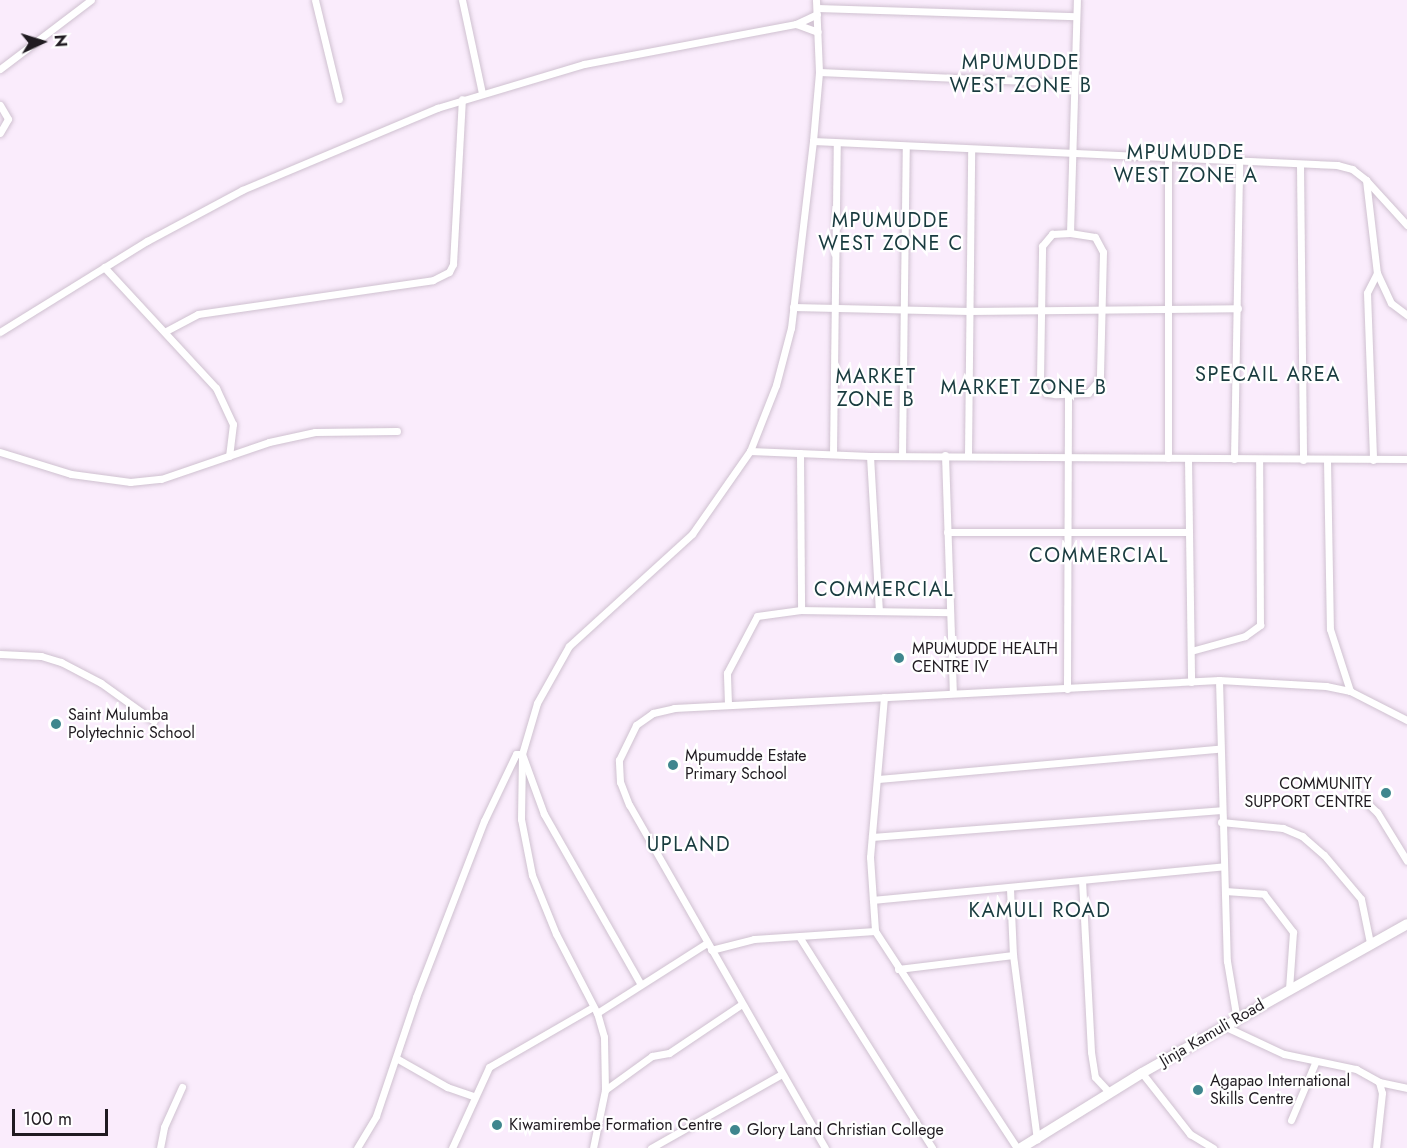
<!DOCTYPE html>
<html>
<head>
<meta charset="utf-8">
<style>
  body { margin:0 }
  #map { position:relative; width:1407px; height:1148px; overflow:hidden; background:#faecfc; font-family:Jost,sans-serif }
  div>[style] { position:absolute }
  .roads { filter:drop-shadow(0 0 2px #cfc1d0) drop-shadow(0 0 2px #cfc1d0) }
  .minor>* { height:7px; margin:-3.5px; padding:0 3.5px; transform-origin:3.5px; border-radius:3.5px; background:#fff }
  .secondary>* { height:10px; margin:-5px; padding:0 5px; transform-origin:5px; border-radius:5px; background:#fff }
  .dots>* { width:16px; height:16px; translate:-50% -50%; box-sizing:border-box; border:3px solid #fff; border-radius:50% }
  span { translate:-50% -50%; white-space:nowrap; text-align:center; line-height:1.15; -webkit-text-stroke:4.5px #fff; paint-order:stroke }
  .poi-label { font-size:16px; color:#201b21 }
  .left { translate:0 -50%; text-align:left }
  .right { translate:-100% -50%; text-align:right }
  .street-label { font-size:16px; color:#201b21 }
  .quarter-label { font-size:20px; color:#193b3f; letter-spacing:1.5px }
  .north { position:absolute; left:12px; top:12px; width:60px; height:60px; -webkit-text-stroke:4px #fff; paint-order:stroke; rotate:86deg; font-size:16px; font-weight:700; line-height:24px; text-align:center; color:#201b21 }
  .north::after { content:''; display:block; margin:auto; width:21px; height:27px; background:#201b21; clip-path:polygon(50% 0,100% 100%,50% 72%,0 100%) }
  .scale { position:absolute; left:12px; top:1109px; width:96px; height:27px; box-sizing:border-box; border:3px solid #201b21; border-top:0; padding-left:8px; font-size:18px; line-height:21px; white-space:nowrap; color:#201b21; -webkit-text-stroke:4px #fff; paint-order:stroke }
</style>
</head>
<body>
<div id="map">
  <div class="roads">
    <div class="minor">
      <div style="left:315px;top:0;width:102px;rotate:76.4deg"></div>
      <div style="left:462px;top:0;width:95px;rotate:77.9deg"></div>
      <div style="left:817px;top:8px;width:259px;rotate:1.8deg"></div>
      <div style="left:796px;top:24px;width:23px;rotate:20deg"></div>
      <div style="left:0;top:69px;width:114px;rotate:-37.2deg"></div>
      <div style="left:819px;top:72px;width:255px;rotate:2.5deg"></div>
      <div style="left:0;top:105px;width:16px;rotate:60deg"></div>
      <div style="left:8px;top:119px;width:16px;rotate:120deg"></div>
      <div style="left:813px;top:141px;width:525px;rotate:2.62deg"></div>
      <div style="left:1337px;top:165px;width:16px;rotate:15deg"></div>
      <div style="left:1352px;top:169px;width:18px;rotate:38deg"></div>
      <div style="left:1366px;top:180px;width:94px;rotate:83.3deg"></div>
      <div style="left:1377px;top:273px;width:22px;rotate:117deg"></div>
      <div style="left:1367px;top:293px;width:167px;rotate:87.9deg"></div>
      <div style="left:1300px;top:165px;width:295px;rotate:89.4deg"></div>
      <div style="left:1366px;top:180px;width:61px;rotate:47.7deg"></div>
      <div style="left:1070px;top:233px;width:25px;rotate:9deg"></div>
      <div style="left:1095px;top:237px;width:17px;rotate:62deg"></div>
      <div style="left:1103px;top:252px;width:127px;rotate:91.4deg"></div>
      <div style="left:1100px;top:379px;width:18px;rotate:131deg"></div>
      <div style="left:1088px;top:393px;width:33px;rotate:178deg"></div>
      <div style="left:1055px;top:394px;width:9px;rotate:-174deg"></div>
      <div style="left:1046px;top:393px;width:14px;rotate:-115deg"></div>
      <div style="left:1040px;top:380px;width:134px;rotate:-89.1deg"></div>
      <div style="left:1042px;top:246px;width:16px;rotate:-50deg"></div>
      <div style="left:1052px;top:234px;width:18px;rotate:-3deg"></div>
      <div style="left:1070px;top:233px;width:233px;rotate:-88.3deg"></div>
      <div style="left:104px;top:267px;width:165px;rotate:47.2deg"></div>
      <div style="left:216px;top:388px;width:40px;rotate:65deg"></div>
      <div style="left:233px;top:424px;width:32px;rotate:97deg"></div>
      <div style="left:1377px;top:273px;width:33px;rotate:65deg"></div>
      <div style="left:1391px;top:303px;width:20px;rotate:37deg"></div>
      <div style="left:793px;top:307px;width:176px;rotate:1.3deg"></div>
      <div style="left:969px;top:311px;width:269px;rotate:-0.6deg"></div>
      <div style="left:166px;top:331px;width:36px;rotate:-28deg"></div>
      <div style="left:198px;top:314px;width:237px;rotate:-8.2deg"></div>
      <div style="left:433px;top:280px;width:18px;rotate:-27deg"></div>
      <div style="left:449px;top:272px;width:9px;rotate:-63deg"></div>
      <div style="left:453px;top:264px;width:165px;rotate:-86.9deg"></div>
      <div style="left:0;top:332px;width:173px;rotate:-31.8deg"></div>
      <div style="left:147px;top:241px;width:108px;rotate:-28.2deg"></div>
      <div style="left:242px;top:190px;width:212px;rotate:-22.8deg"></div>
      <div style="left:437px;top:108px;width:153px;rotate:-16.7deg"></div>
      <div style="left:584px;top:64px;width:216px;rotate:-10.7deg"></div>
      <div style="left:796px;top:24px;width:23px;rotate:-25deg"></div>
      <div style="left:750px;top:451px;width:120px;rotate:2.4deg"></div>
      <div style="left:870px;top:456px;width:537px;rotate:0.32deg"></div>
      <div style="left:0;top:452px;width:74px;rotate:17.2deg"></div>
      <div style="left:71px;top:474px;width:60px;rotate:7.7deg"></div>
      <div style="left:130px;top:482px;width:31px;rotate:-6deg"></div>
      <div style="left:161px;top:479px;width:114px;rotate:-18.9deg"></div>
      <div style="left:269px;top:442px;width:47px;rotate:-12.3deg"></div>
      <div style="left:315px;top:432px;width:82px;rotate:-0.7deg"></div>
      <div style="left:800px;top:453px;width:157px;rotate:89.6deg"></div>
      <div style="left:833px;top:454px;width:311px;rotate:-89.3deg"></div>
      <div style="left:945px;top:455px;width:238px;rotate:88.1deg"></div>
      <div style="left:968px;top:455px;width:306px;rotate:-89.4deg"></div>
      <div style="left:870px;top:456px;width:155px;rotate:86.7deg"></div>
      <div style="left:902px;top:456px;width:308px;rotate:-89.3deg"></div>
      <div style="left:1168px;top:458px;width:300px;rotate:-90deg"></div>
      <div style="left:1188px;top:459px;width:223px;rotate:89.2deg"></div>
      <div style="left:1234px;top:459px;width:297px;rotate:-89deg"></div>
      <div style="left:1327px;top:460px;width:169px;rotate:89deg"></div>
      <div style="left:1330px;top:629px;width:65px;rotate:72.1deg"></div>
      <div style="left:947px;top:532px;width:240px"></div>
      <div style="left:1191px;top:651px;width:56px;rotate:-15.5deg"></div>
      <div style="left:1245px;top:636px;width:19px;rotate:-36deg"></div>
      <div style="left:1260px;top:625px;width:165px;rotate:-90.3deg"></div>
      <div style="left:0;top:654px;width:41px;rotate:2.8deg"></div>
      <div style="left:41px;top:656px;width:21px;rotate:17deg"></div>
      <div style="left:61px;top:662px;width:45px;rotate:27.7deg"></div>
      <div style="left:101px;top:683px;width:65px;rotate:35.6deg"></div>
      <div style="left:1219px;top:680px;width:281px;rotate:88.4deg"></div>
      <div style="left:1227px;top:961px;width:60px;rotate:80.4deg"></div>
      <div style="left:1067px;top:689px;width:294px;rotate:-89.8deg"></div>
      <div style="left:884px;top:697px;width:161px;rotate:95deg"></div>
      <div style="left:870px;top:857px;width:74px;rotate:86.1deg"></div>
      <div style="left:875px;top:931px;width:259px;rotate:56.8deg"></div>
      <div style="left:728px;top:704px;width:31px;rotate:-92deg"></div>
      <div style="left:727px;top:673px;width:64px;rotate:-62.2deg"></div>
      <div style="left:757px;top:616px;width:44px;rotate:-7.8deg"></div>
      <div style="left:801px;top:610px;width:149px;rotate:0.8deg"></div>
      <div style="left:879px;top:779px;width:340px;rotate:-5.1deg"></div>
      <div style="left:1357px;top:793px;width:28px;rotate:44deg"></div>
      <div style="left:1377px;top:812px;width:57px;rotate:58.5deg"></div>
      <div style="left:1221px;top:822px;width:62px;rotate:5.5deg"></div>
      <div style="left:1283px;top:828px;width:21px;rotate:23deg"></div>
      <div style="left:1302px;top:836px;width:29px;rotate:41deg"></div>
      <div style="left:1324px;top:855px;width:57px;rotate:49.9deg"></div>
      <div style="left:1361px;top:899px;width:45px;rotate:78.4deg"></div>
      <div style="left:872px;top:837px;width:350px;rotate:-4.4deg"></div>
      <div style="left:1082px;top:880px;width:172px;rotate:87deg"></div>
      <div style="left:1091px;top:1052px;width:25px;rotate:81deg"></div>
      <div style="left:1095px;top:1077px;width:22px;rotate:47deg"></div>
      <div style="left:1010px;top:889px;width:66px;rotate:87.4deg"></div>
      <div style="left:1013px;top:955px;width:186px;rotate:82.6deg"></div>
      <div style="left:1225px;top:891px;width:39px;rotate:4deg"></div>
      <div style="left:1264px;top:894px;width:48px;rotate:52.7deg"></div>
      <div style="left:1293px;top:932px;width:57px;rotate:94deg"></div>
      <div style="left:873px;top:900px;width:352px;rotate:-5.5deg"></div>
      <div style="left:800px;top:938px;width:248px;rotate:57.8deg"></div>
      <div style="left:711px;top:950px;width:44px;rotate:-14.3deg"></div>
      <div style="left:754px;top:939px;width:121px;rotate:-3.8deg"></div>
      <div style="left:898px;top:969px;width:116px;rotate:-6.9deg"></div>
      <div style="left:597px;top:1013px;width:130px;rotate:-32.5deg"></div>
      <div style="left:1226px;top:1027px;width:64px;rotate:25deg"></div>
      <div style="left:1284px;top:1054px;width:74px;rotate:11.8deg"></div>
      <div style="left:1356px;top:1069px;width:26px;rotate:29deg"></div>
      <div style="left:1379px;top:1082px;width:11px;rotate:75deg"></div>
      <div style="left:1382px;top:1093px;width:55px;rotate:96.2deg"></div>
      <div style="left:396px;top:1058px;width:59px;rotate:29.6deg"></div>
      <div style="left:447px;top:1087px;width:28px;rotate:19deg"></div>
      <div style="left:1142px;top:1073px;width:78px;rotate:51.8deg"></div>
      <div style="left:1190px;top:1134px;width:27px;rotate:31deg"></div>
      <div style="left:1379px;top:1082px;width:29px;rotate:12deg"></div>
      <div style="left:605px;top:1090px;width:58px;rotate:-35.9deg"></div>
      <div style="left:652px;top:1056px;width:17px;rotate:-10deg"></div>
      <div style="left:669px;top:1053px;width:88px;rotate:-33.9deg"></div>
      <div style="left:1291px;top:1120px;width:62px;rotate:-67.2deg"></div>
      <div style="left:160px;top:1148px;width:21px;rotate:-79deg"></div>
      <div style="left:164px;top:1127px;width:44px;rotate:-65.8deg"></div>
      <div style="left:357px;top:1148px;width:37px;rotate:-59deg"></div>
      <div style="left:376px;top:1116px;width:126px;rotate:-71.4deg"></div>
      <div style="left:416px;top:997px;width:189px;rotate:-68.9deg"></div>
      <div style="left:484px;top:821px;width:74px;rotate:-64.5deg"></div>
      <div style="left:516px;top:754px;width:6px"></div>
      <div style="left:522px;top:754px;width:64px;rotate:69.9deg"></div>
      <div style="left:544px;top:814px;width:194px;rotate:60.4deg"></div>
      <div style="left:452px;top:1148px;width:89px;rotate:-65.4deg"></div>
      <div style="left:489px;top:1067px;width:120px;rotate:-30deg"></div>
      <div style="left:593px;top:1148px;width:59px;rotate:-78.3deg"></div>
      <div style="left:605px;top:1090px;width:53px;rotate:-91.1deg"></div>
      <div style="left:604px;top:1037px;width:25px;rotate:-106deg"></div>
      <div style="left:597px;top:1013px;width:89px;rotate:-117.4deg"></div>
      <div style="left:556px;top:934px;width:64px;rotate:-112.1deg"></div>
      <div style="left:532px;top:875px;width:57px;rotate:-101.1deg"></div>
      <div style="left:521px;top:819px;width:65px;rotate:-89.1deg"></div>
      <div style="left:522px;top:754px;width:53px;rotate:-73.6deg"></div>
      <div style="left:537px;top:703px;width:65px;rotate:-60.7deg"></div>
      <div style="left:569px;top:646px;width:166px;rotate:-42.3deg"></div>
      <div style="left:692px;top:534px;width:101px;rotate:-55.1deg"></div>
      <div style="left:750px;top:451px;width:71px;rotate:-68.5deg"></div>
      <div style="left:776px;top:385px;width:59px;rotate:-75.3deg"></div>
      <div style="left:791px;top:328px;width:188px;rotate:-83.3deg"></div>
      <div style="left:813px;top:141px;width:69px;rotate:-85deg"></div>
      <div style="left:819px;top:72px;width:72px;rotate:-92.4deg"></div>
      <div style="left:651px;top:1148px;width:150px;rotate:-29.5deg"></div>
      <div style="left:825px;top:1148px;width:395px;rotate:-119.7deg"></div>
      <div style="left:629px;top:805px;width:25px;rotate:-111deg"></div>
      <div style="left:620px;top:782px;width:22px;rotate:-93deg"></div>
      <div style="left:619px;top:760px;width:39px;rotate:-64deg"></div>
      <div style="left:636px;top:725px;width:21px;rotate:-35deg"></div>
      <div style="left:653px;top:713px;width:22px;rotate:-13deg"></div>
      <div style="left:674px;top:708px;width:546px;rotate:-2.94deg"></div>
      <div style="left:1219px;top:680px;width:107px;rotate:3.2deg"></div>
      <div style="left:1326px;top:686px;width:25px;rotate:12deg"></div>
      <div style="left:1350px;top:691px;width:64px;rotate:27deg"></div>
    </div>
    <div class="secondary">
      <div style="left:1021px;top:1148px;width:142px;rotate:-31.8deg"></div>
      <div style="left:1142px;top:1073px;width:304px;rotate:-29.3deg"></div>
    </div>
  </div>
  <div class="dots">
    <div style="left:899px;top:658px;background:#3f868e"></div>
    <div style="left:56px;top:724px;background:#3f868e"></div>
    <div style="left:673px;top:765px;background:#3f868e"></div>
    <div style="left:1386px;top:793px;background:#3f868e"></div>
    <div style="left:1198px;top:1090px;background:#3f868e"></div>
    <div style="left:497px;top:1125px;background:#3f868e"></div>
    <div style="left:735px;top:1130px;background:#3f868e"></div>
  </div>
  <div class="poi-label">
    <span class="left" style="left:912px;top:658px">MPUMUDDE HEALTH<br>CENTRE IV</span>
    <span class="left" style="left:68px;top:724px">Saint Mulumba<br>Polytechnic School</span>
    <span class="left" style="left:685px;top:765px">Mpumudde Estate<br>Primary School</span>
    <span class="right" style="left:1372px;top:793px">COMMUNITY<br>SUPPORT CENTRE</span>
    <span class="left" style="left:1210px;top:1090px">Agapao International<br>Skills Centre</span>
    <span class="left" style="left:509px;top:1125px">Kiwamirembe Formation Centre</span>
    <span class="left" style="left:747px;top:1130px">Glory Land Christian College</span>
  </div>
  <div class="street-label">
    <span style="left:1212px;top:1033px;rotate:-30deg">Jinja Kamuli Road</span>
  </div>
  <div class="quarter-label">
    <span style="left:1021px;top:74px">MPUMUDDE<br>WEST ZONE B</span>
    <span style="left:1186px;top:164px">MPUMUDDE<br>WEST ZONE A</span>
    <span style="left:891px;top:232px">MPUMUDDE<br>WEST ZONE C</span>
    <span style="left:1268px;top:374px">SPECAIL AREA</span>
    <span style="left:876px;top:388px">MARKET<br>ZONE B</span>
    <span style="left:1024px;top:387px">MARKET ZONE B</span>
    <span style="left:1099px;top:555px">COMMERCIAL</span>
    <span style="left:884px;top:589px">COMMERCIAL</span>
    <span style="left:689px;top:844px">UPLAND</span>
    <span style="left:1040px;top:910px">KAMULI ROAD</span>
  </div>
  <div class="north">N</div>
  <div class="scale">100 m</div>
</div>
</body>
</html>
